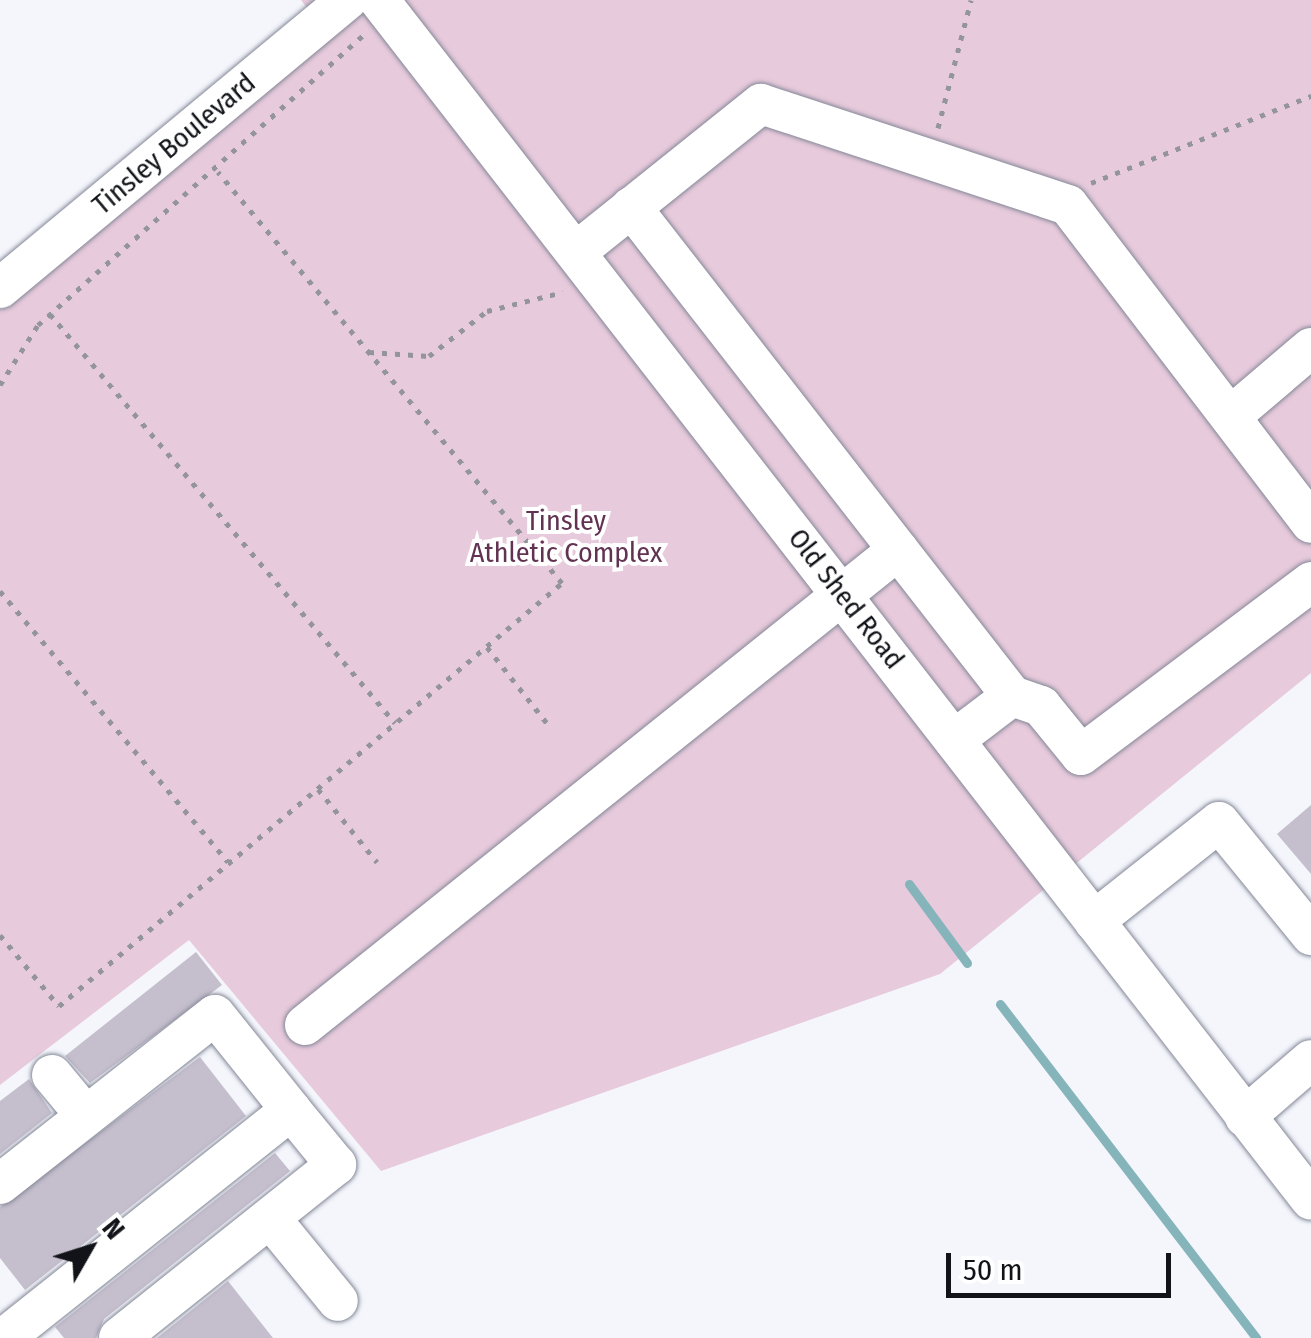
<!DOCTYPE html>
<html>
<head>
<meta charset="utf-8">
<style>
  body { margin:0 }
  #map { position:relative; width:1311px; height:1338px; overflow:hidden; background:#f4f6fc; font-family:"Fira Sans Condensed",sans-serif }
  div>[style] { position:absolute }
  .green>* { inset:0; background:#e7cadc }
  .stream>* { height:9px; margin:-4.5px; padding:0 4.5px; transform-origin:4.5px; border-radius:4.5px; background:#85b5bb }
  .building>* { inset:0; background:#c5becd }
  .path>* { height:5px; margin-top:-2.5px; transform-origin:0; background:repeating-linear-gradient(90deg,#93959a 0 5px,transparent 0 13px) }
  .roads { filter:drop-shadow(0 0 2px #848897) drop-shadow(0 0 2px #848897) }
  .minor>* { height:40px; margin:-20px; padding:0 20px; transform-origin:20px; border-radius:20px; background:#fff }
  span { translate:-50% -50%; white-space:nowrap; text-align:center; line-height:1.15; -webkit-text-stroke:8px #fff; paint-order:stroke }
  .street-label { font-size:28px; color:#111318 }
  .park-label { font-size:28px; color:#613251 }
  .north { position:absolute; left:40px; top:1198px; width:100px; height:100px; -webkit-text-stroke:8px #fff; paint-order:stroke; rotate:51deg; font-size:28px; font-weight:700; line-height:40px; text-align:center; color:#111318 }
  .north::after { content:''; display:block; margin:auto; width:35px; height:45px; background:#111318; clip-path:polygon(50% 0,100% 100%,50% 72%,0 100%) }
  .scale { position:absolute; left:946px; top:1253px; width:225px; height:45px; box-sizing:border-box; border:5px solid #111318; border-top:0; padding-left:12px; font-size:30px; line-height:35px; white-space:nowrap; color:#111318; -webkit-text-stroke:8px #fff; paint-order:stroke }
</style>
</head>
<body>
<div id="map">
  <div class="green">
    <div style="clip-path:polygon(301px 0,1311px 0,1311px 673px,940px 974px,381px 1171px,189px 940px,0 1085px,0 308px,329px 37px)"></div>
  </div>
  <div class="stream">
    <div style="left:909px;top:884px;width:98px;rotate:53.7deg"></div>
    <div style="left:1000px;top:1004px;width:421px;rotate:52.5deg"></div>
  </div>
  <div class="building">
    <div style="clip-path:polygon(1311px 805px,1311px 874px,1277px 834px)"></div>
    <div style="clip-path:polygon(196px 952px,222px 985px,90px 1083px,65px 1056px)"></div>
    <div style="clip-path:polygon(200px 1057px,246px 1116px,25px 1290px,0 1258px,0 1207px)"></div>
    <div style="clip-path:polygon(29px 1079px,52px 1113px,0 1154px,0 1101px)"></div>
    <div style="clip-path:polygon(275px 1153px,290px 1171px,104px 1319px,96px 1338px,64px 1338px,55px 1327px)"></div>
    <div style="clip-path:polygon(228px 1281px,273px 1338px,157px 1338px)"></div>
  </div>
  <div class="path">
    <div style="left:938px;top:128px;width:132px;rotate:-75.5deg"></div>
    <div style="left:1091px;top:183px;width:237px;rotate:-21.6deg"></div>
    <div style="left:50px;top:314px;width:535px;rotate:49.85deg"></div>
    <div style="left:369px;top:352px;width:60px;rotate:3.8deg"></div>
    <div style="left:429px;top:356px;width:73px;rotate:-37.8deg"></div>
    <div style="left:487px;top:311px;width:78px;rotate:-14deg"></div>
    <div style="left:0;top:385px;width:71px;rotate:-57.7deg"></div>
    <div style="left:38px;top:325px;width:436px;rotate:-41.7deg"></div>
    <div style="left:0;top:591px;width:354px;rotate:49.9deg"></div>
    <div style="left:487px;top:647px;width:102px;rotate:51.8deg"></div>
    <div style="left:318px;top:789px;width:94px;rotate:51.1deg"></div>
    <div style="left:0;top:935px;width:92px;rotate:50.3deg"></div>
    <div style="left:59px;top:1006px;width:657px;rotate:-40.06deg"></div>
    <div style="left:562px;top:583px;width:536px;rotate:-129.93deg"></div>
  </div>
  <div class="roads">
    <div class="minor">
      <div style="left:379px;top:0;width:1519px;rotate:52.16deg"></div>
      <div style="left:631px;top:207px;width:620px;rotate:52.08deg"></div>
      <div style="left:1012px;top:696px;width:31px;rotate:19deg"></div>
      <div style="left:1041px;top:706px;width:63px;rotate:50.8deg"></div>
      <div style="left:1081px;top:755px;width:288px;rotate:-36.9deg"></div>
      <div style="left:576px;top:252px;width:237px;rotate:-38.7deg"></div>
      <div style="left:761px;top:104px;width:323px;rotate:18.2deg"></div>
      <div style="left:1068px;top:205px;width:400px;rotate:52.6deg"></div>
      <div style="left:0;top:288px;width:451px;rotate:-39.7deg"></div>
      <div style="left:1231px;top:416px;width:105px;rotate:-40.4deg"></div>
      <div style="left:954px;top:740px;width:73px;rotate:-37.2deg"></div>
      <div style="left:1094px;top:921px;width:159px;rotate:-38.4deg"></div>
      <div style="left:1219px;top:822px;width:146px;rotate:50.8deg"></div>
      <div style="left:305px;top:1025px;width:760px;rotate:-38.7deg"></div>
      <div style="left:52px;top:1075px;width:53px;rotate:50.3deg"></div>
      <div style="left:1245px;top:1117px;width:87px;rotate:-40.8deg"></div>
      <div style="left:0;top:1184px;width:273px;rotate:-38.2deg"></div>
      <div style="left:215px;top:1015px;width:122px;rotate:51.3deg"></div>
      <div style="left:291px;top:1110px;width:367px;rotate:141.5deg"></div>
      <div style="left:270px;top:1218px;width:107px;rotate:50.7deg"></div>
      <div style="left:119px;top:1338px;width:278px;rotate:-38.6deg"></div>
      <div style="left:336px;top:1165px;width:71px;rotate:-129.3deg"></div>
    </div>
  </div>
  <div class="street-label">
    <span style="left:174px;top:144px;rotate:-40deg">Tinsley Boulevard</span>
    <span style="left:846px;top:599px;rotate:52deg">Old Shed Road</span>
  </div>
  <div class="park-label">
    <span style="left:566px;top:537px">Tinsley<br>Athletic Complex</span>
  </div>
  <div class="north">N</div>
  <div class="scale">50 m</div>
</div>
</body>
</html>
